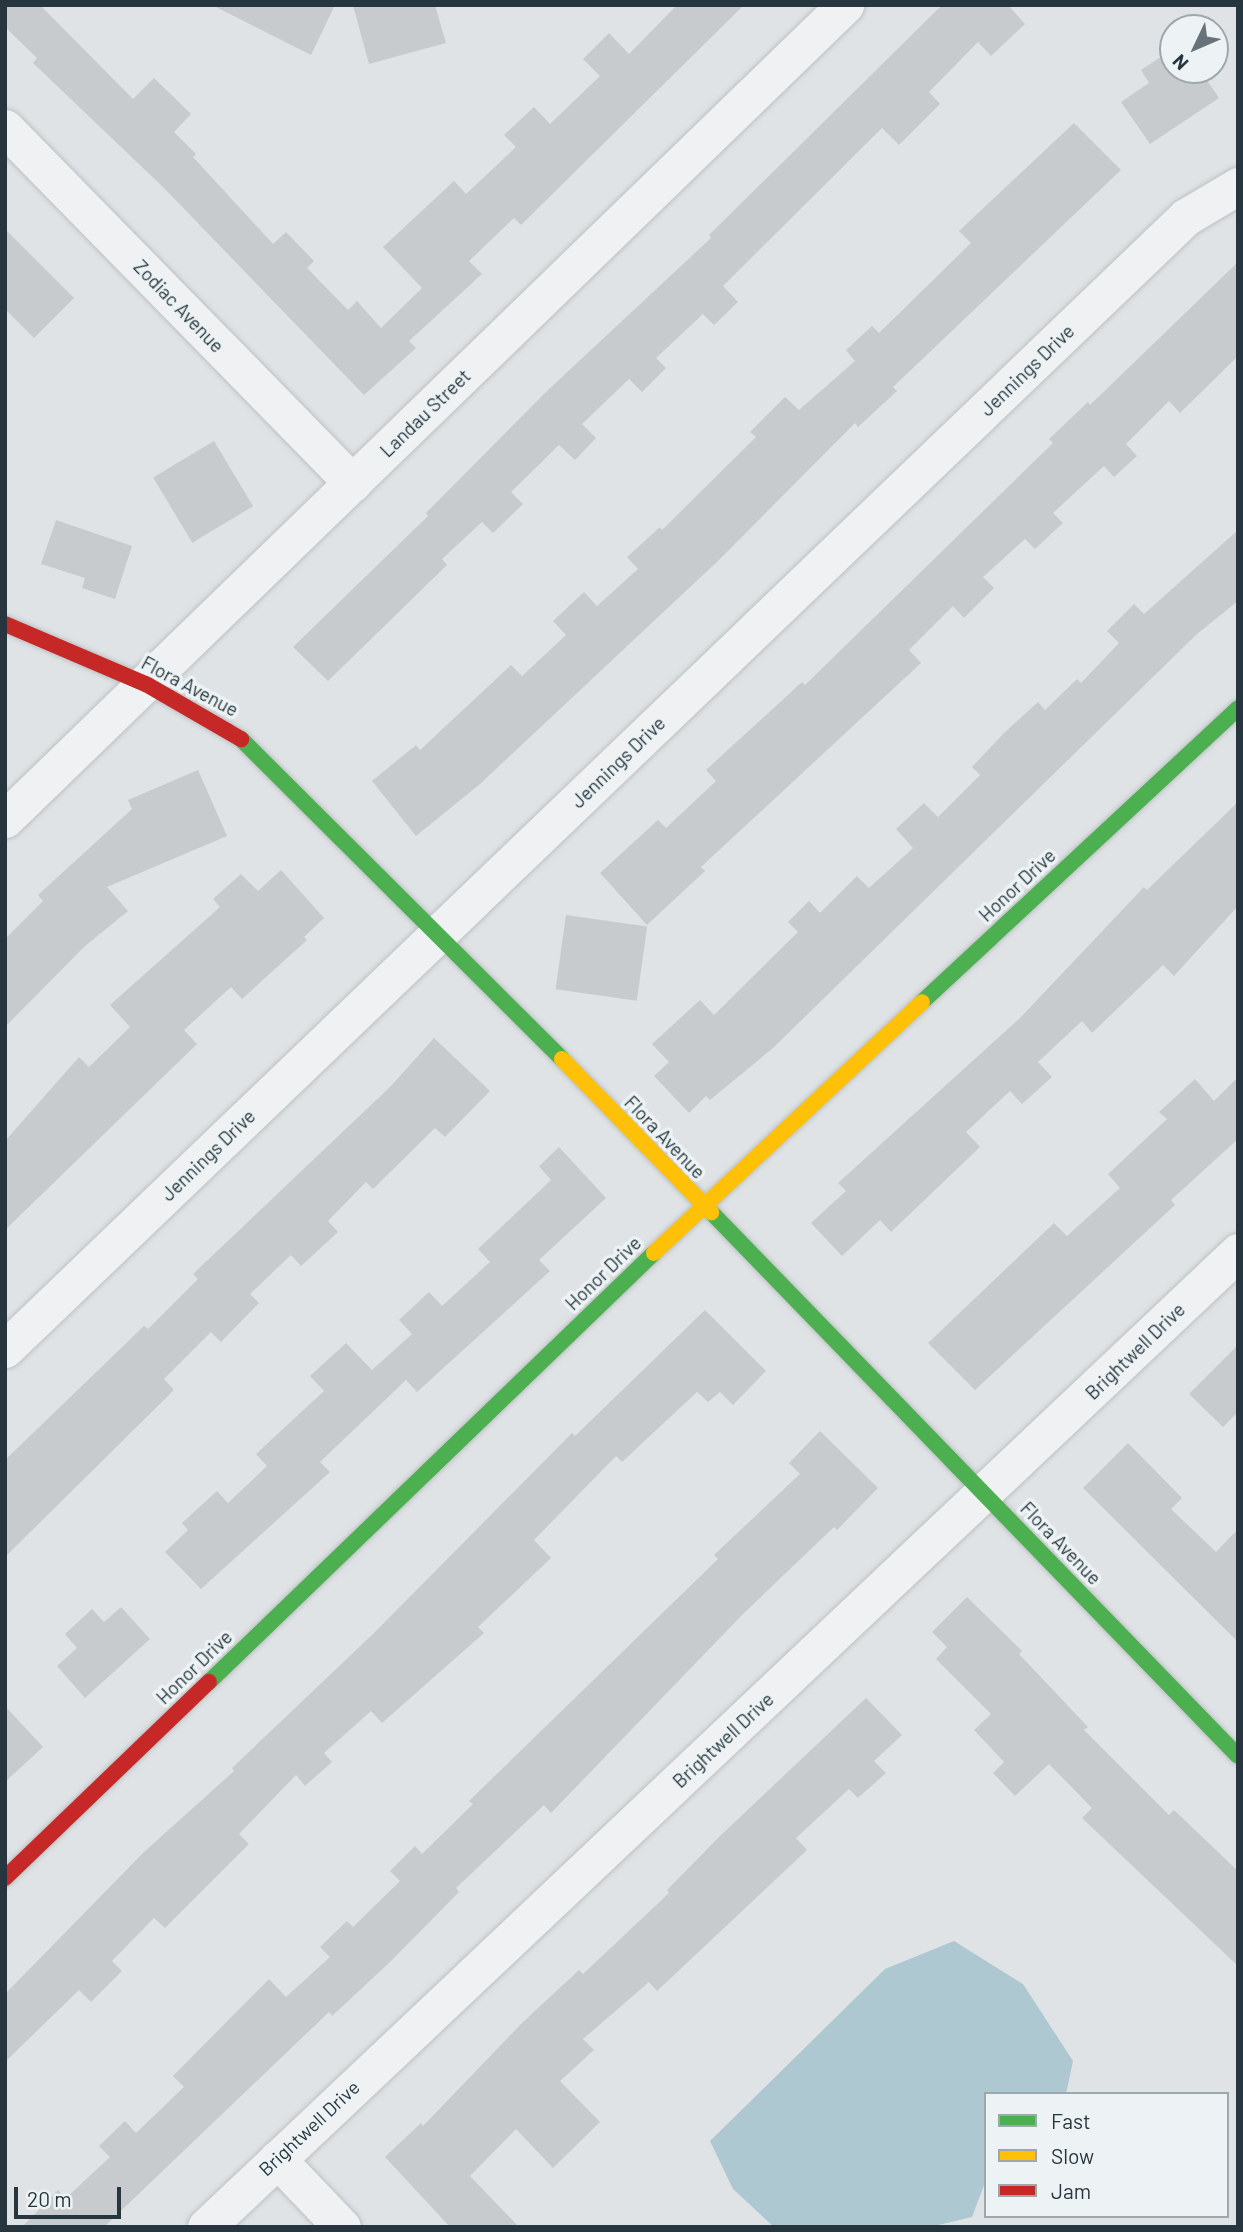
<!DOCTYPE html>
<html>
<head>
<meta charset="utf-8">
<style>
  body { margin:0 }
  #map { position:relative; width:1243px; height:2232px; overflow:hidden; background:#dfe3e5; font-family:Barlow,sans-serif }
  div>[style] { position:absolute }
  .water>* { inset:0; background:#adc8d1 }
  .building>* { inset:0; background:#c7cbcd; transform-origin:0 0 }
  .roads { filter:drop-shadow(0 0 2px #bec1c3) drop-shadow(0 0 2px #bec1c3) }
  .street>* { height:37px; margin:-18.5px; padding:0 18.5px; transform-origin:18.5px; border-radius:18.5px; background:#eff1f2 }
  .fast>* { height:16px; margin:-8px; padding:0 8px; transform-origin:8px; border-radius:8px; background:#4caf50 }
  .slow>* { height:16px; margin:-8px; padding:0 8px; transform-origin:8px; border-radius:8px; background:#ffc107 }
  .jam>* { height:16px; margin:-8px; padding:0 8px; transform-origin:8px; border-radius:8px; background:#c62828 }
  span { translate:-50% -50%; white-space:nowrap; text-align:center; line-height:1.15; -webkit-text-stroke:7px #edf3f5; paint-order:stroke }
  .street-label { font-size:19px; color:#27363e }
  .frame { position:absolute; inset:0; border:7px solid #27363e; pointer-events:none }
  .legend { position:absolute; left:984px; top:2092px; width:245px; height:126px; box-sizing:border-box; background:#edf3f5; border:2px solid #9ea7ac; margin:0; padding:9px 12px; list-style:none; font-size:21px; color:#27363e }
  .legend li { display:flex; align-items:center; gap:14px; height:35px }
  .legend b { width:35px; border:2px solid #9ea7ac }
  .north { position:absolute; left:1159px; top:14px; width:70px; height:70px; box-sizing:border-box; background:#edf3f5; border:2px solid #9ea7ac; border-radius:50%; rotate:226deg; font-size:19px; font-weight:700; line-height:28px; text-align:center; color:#27363e }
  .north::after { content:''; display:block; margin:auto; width:24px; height:32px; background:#677378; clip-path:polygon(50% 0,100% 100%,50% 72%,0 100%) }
  .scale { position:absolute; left:14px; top:2187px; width:107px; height:32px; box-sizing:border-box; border:4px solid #27363e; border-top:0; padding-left:9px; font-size:21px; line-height:24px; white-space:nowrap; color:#27363e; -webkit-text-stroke:5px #edf3f5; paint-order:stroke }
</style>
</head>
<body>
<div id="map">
  <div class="water">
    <div style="clip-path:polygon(954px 1941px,1023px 1984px,1073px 2061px,1066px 2094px,986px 2094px,986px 2180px,972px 2217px,930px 2227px,774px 2227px,733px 2189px,710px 2141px,885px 1969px)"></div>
  </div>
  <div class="building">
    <div style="clip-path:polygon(5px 5px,40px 5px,133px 99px,154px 78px,191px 114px,174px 132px,196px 154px,193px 157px,273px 244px,286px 232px,314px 261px,307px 268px,348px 310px,357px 301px,381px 328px,422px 288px,383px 247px,454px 181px,466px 194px,516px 147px,504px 135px,534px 107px,550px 124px,600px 76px,583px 59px,609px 33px,629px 54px,677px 5px,744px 5px,521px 225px,514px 218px,469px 261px,482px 274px,409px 341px,416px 348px,364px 395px,163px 187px,33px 63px,37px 58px,5px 27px)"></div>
    <div style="clip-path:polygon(212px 5px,335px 5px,311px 55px)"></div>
    <div style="clip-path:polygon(353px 5px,435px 5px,446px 43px,369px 64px)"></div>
    <div style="clip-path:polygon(942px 5px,1008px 5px,1025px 24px,991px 56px,978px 42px,929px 92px,940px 104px,899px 145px,882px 128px,723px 286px,738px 302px,714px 325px,703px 314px,656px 358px,666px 368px,642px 392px,629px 379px,582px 424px,596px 438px,575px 460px,559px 445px,511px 492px,523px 504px,493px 533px,482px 522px,442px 559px,447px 565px,328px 681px,293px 647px,428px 516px,426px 513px,548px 390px,711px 238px,709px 235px)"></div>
    <div style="clip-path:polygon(1173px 49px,1173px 70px,1200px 70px,1219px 98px,1150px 144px,1121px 102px,1149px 83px,1141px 70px)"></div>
    <div style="clip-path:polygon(1074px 123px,1121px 170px,893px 387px,897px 391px,858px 427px,855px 423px,720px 559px,480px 784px,416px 836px,372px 781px,416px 745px,420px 750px,511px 665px,522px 676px,566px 635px,553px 621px,584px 592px,597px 606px,638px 569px,627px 557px,660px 527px,662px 530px,756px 437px,750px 432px,785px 397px,799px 410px,855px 361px,846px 350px,872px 326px,879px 333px,971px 243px,959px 231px)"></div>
    <div style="clip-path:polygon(5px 229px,74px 298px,34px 338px,5px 309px)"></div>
    <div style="clip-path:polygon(1238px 262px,1238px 356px,1180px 413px,1169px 401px,1126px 444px,1137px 456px,1114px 477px,1104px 466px,1053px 513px,1063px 523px,1035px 549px,1025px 539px,983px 577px,994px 588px,964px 618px,953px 606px,909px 650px,921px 663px,701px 867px,705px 871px,647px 925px,600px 873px,658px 820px,666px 828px,716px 781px,706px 770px,802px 682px,805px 685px,1053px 443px,1049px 439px,1088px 402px,1090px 405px)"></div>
    <div style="left:214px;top:441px;width:76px;height:71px;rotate:59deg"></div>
    <div style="clip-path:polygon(56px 520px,132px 546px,115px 599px,82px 588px,85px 578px,41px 564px)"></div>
    <div style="clip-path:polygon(1238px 530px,1238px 601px,1197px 634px,773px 1048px,710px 1100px,706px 1096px,689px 1113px,654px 1076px,669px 1062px,652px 1044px,700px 1000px,714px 1015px,798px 932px,788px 922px,809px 901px,820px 913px,857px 876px,869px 888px,913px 848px,896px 829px,924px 803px,938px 817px,980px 775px,972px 767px,1004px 733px,1038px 702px,1045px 710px,1077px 679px,1081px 683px,1119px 643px,1107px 631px,1134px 604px,1144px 614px)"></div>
    <div style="clip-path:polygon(198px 770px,227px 836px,107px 887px,128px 911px,85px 946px,5px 1027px,5px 939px,43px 901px,38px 895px,132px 809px,128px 800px)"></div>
    <div style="clip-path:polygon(1238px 802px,1238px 906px,1174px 976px,1163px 965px,1092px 1033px,1082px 1021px,1038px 1062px,1052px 1077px,1022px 1104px,1010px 1091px,966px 1132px,980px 1147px,891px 1232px,880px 1220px,842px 1256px,811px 1223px,846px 1191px,838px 1183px,1020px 1018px,1144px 887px,1147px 890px)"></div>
    <div style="clip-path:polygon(281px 870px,324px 918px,304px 937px,307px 940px,242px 999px,231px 987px,184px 1030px,197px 1044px,5px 1230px,5px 1141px,79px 1057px,89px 1067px,130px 1027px,110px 1005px,220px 907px,213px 899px,241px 874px,258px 891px)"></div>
    <div style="left:566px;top:915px;width:82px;height:75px;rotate:8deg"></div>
    <div style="clip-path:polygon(434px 1038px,490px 1091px,445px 1137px,435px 1128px,373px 1189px,366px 1182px,328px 1221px,338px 1232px,301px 1266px,291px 1255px,250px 1294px,259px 1303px,221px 1342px,211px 1332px,164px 1379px,174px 1390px,5px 1557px,5px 1460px,144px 1326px,148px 1329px,198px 1279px,193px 1274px,391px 1086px)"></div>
    <div style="clip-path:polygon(1238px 1077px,1238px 1139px,1171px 1200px,1175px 1205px,975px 1390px,928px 1343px,1054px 1223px,1067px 1236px,1120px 1188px,1108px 1174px,1167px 1119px,1159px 1112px,1195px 1079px,1214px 1101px)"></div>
    <div style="clip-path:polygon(559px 1147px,606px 1198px,539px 1260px,550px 1271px,417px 1392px,406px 1380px,320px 1462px,330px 1472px,201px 1589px,165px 1552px,188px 1530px,182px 1523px,217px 1491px,228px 1503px,267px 1466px,256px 1454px,324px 1391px,310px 1376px,346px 1343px,372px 1370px,412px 1334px,399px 1320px,429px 1292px,442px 1306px,490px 1262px,478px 1249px,551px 1180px,539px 1166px)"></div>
    <div style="clip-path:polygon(705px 1310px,766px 1371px,733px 1405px,720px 1392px,708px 1402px,697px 1392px,622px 1462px,616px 1456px,534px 1540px,551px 1558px,478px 1627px,484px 1633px,382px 1723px,371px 1711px,324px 1753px,332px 1762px,305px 1786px,296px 1775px,239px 1834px,249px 1844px,165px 1928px,154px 1918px,112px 1961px,122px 1971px,91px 2002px,79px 1990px,5px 2062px,5px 1994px,144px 1852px,234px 1771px,232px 1768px,373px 1634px,572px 1433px,575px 1436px)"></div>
    <div style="clip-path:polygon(1238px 1345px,1238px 1412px,1223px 1427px,1189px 1394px)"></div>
    <div style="clip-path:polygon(820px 1431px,878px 1488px,837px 1530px,834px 1527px,744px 1613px,551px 1813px,544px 1805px,456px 1888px,459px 1892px,388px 1964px,332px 2016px,329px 2012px,104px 2227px,22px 2227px,58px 2190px,66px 2198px,110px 2157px,99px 2146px,125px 2121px,136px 2133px,184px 2087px,173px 2076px,269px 1979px,286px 1997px,330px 1957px,320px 1947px,347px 1921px,353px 1927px,400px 1881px,390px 1871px,415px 1846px,422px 1854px,473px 1804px,469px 1801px,718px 1559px,714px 1555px,800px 1474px,789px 1463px)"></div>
    <div style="clip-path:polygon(1128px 1443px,1182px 1498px,1171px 1509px,1216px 1552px,1238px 1529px,1238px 1642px,1083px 1488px)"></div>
    <div style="clip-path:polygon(967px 1597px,1022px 1651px,1019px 1654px,1088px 1727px,1084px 1730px,1169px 1815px,1174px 1810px,1238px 1871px,1238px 1966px,1082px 1818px,1092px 1808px,1049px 1764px,1015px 1796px,993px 1773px,1004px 1762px,974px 1730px,991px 1714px,936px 1659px,947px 1647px,932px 1632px)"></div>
    <div style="clip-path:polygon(121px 1607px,150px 1639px,85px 1698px,57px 1666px,77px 1648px,65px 1634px,92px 1609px,104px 1622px)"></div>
    <div style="clip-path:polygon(866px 1698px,902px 1735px,874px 1761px,886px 1773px,858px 1798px,849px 1789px,796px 1838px,807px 1850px,657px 1991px,649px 1982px,583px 2039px,594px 2050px,560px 2081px,600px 2122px,553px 2168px,516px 2129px,470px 2176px,519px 2227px,450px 2227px,385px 2157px,421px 2123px,423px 2126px,522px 2023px,579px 1970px,583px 1974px,669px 1893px,667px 1890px,719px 1837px)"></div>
    <div style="clip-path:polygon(5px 1706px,43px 1747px,5px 1782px)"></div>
  </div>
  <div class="roads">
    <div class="street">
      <div style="left:5px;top:128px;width:497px;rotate:45.6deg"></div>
      <div style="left:5px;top:819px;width:1170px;rotate:-44.1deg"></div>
      <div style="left:5px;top:1349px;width:1636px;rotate:-43.79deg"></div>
      <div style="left:1186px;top:217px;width:61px;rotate:-30.8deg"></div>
      <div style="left:277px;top:2159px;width:94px;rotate:46.3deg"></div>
      <div style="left:206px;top:2227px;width:1420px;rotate:-43.37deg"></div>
    </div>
    <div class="fast">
      <div style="left:241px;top:739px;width:453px;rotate:44.9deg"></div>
      <div style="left:922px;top:1002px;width:432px;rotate:-42.9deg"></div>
      <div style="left:711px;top:1212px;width:757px;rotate:45.91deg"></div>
      <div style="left:209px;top:1682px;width:618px;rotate:-43.95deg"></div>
    </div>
    <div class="slow">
      <div style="left:562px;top:1059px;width:214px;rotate:45.8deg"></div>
      <div style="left:654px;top:1253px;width:367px;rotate:-43.1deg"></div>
    </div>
    <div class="jam">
      <div style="left:5px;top:624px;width:153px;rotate:23.1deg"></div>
      <div style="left:146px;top:684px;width:110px;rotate:30.1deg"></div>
      <div style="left:5px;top:1878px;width:283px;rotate:-43.9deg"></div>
    </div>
  </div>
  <div class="street-label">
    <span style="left:179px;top:306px;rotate:46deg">Zodiac Avenue</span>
    <span style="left:1027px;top:370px;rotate:-44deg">Jennings Drive</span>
    <span style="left:425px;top:413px;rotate:-44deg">Landau Street</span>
    <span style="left:190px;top:686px;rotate:28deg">Flora Avenue</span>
    <span style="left:618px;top:762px;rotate:-44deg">Jennings Drive</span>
    <span style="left:1017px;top:885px;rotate:-43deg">Honor Drive</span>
    <span style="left:665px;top:1137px;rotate:46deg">Flora Avenue</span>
    <span style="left:208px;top:1155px;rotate:-44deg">Jennings Drive</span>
    <span style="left:603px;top:1273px;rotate:-44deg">Honor Drive</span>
    <span style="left:1135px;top:1351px;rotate:-44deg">Brightwell Drive</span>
    <span style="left:1061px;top:1543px;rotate:46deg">Flora Avenue</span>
    <span style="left:194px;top:1667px;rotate:-44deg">Honor Drive</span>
    <span style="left:723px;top:1740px;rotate:-43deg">Brightwell Drive</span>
    <span style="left:309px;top:2128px;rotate:-43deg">Brightwell Drive</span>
  </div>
  <div class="frame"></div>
  <ul class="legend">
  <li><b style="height:9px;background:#4caf50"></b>Fast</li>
  <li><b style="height:9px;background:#ffc107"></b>Slow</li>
  <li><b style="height:9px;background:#c62828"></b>Jam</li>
  </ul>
  <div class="north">N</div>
  <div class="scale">20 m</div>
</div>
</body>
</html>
